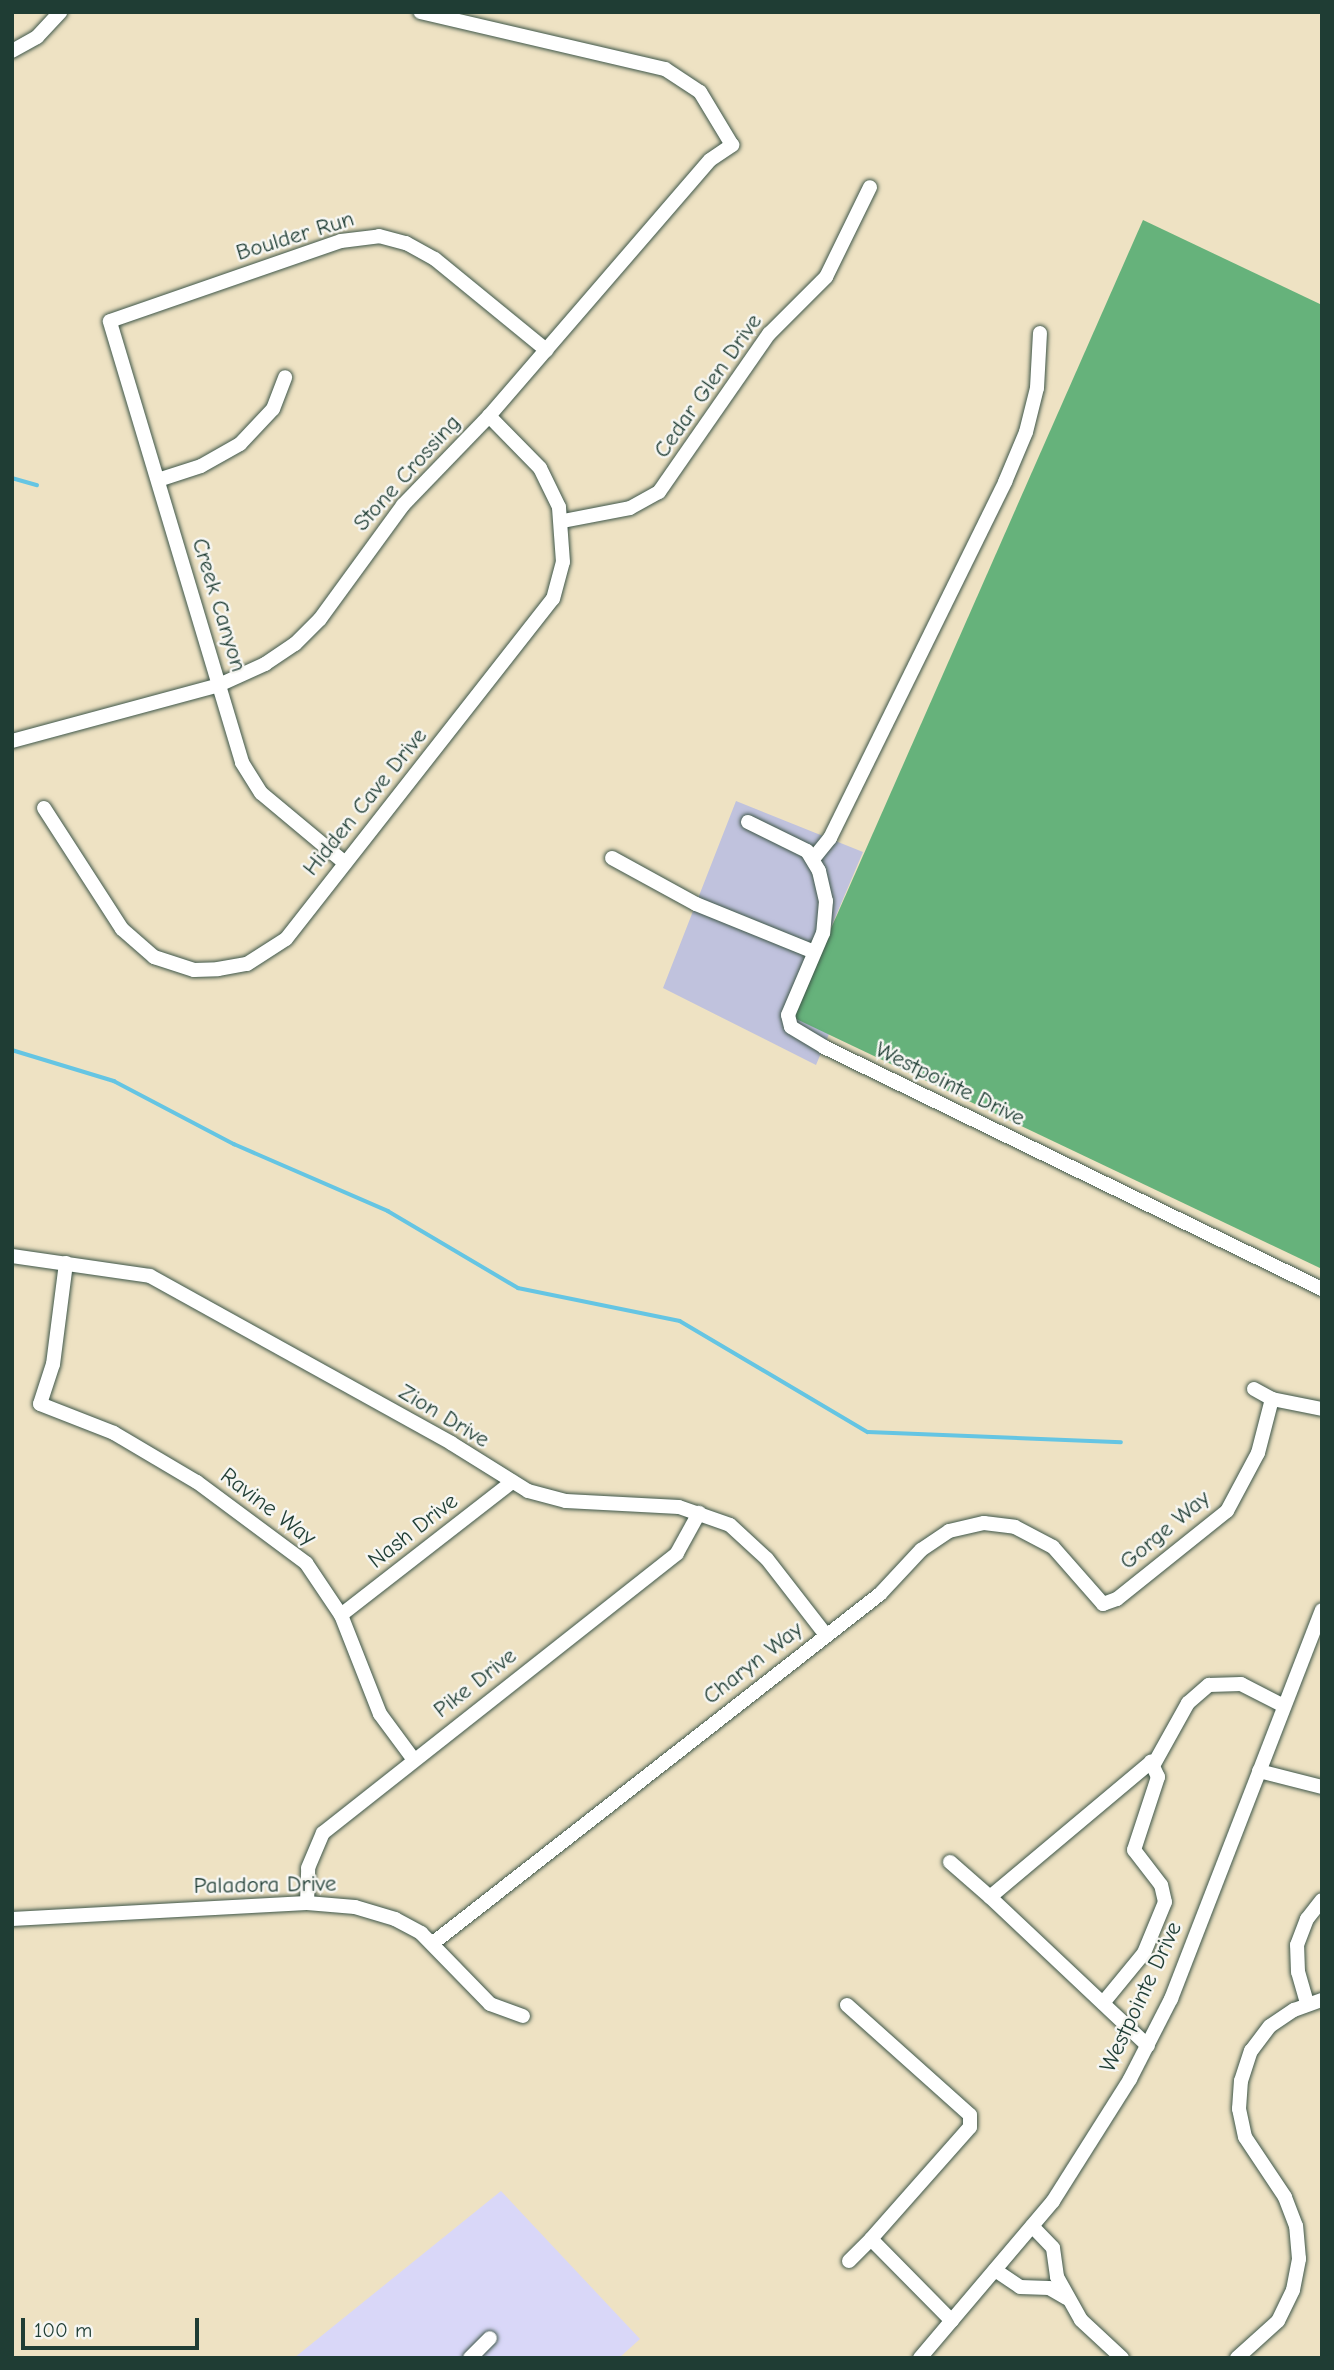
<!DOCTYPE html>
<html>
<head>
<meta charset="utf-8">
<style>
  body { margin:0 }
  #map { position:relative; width:1334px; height:2370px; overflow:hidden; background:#eee2c3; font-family:"Comic Neue",sans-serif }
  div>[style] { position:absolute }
  .built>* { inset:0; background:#d9d7f8 }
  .industrial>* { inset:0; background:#c0c2dd }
  .forest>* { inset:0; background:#66b27b }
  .stream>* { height:3.5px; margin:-1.75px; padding:0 1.75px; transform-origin:1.75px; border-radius:1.75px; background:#65c5e3 }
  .roads { filter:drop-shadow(0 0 2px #3e5649) drop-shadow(0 0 2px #3e5649) }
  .minor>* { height:14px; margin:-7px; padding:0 7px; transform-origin:7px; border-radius:7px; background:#fff }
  span { translate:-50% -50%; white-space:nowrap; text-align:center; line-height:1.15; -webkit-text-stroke:5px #f6f6f2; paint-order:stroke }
  .street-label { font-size:23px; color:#1f3d34 }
  .frame { position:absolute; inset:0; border:14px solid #1f3d34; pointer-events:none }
  .scale { position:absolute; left:21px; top:2318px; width:178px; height:32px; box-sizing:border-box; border:4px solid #1f3d34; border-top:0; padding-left:9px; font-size:21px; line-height:24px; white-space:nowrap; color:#1f3d34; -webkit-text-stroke:5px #f6f6f2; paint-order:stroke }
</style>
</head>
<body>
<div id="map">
  <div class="built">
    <div style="clip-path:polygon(501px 2191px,640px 2339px,619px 2358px,294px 2358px)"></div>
  </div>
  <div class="industrial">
    <div style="clip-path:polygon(736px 801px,863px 852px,793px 1017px,829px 1034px,816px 1065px,663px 988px)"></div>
  </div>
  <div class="forest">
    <div style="clip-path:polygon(1143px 220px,1322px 305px,1322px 1269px,792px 1017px)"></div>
  </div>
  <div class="stream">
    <div style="left:12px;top:478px;width:26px;rotate:16deg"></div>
    <div style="left:12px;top:1050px;width:107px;rotate:16.9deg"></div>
    <div style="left:114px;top:1081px;width:136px;rotate:27.7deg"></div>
    <div style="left:234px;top:1144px;width:168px;rotate:23.5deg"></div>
    <div style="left:388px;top:1211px;width:151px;rotate:30.6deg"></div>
    <div style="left:518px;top:1288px;width:165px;rotate:11.5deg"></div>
    <div style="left:680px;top:1321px;width:218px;rotate:30.6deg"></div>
    <div style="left:868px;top:1432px;width:253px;rotate:2.3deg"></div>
  </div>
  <div class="roads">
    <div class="minor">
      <div style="left:12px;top:51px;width:29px;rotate:-29deg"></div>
      <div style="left:37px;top:37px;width:34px;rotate:-47deg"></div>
      <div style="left:158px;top:480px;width:45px;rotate:-18deg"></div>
      <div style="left:201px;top:466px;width:45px;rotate:-29.4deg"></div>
      <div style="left:240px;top:444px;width:48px;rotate:-46.7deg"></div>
      <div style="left:273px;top:409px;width:34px;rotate:-69deg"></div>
      <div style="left:563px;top:521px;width:68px;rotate:-11deg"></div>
      <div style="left:630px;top:508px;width:33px;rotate:-29deg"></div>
      <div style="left:659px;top:492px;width:193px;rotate:-55.2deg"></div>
      <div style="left:769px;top:334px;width:81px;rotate:-45deg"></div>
      <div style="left:826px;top:277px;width:100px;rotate:-63.9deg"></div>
      <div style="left:12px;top:741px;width:214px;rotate:-15.1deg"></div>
      <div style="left:219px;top:685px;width:51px;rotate:-24.5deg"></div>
      <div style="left:265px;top:664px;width:36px;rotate:-34deg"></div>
      <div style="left:295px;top:644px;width:35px;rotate:-45deg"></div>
      <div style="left:320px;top:619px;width:141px;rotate:-53.9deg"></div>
      <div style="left:403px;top:505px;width:124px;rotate:-46deg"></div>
      <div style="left:489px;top:416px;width:338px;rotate:-49.2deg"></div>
      <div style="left:710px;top:160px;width:27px;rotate:-34deg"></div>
      <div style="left:732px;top:145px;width:62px;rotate:-121.1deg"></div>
      <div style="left:700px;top:92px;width:42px;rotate:-146.7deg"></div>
      <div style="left:665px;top:69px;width:251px;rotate:-166.9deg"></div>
      <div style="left:44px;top:808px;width:144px;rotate:57.2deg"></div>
      <div style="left:122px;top:929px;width:43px;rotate:41.2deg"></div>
      <div style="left:154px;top:957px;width:42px;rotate:18deg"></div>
      <div style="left:194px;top:970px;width:24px;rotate:-2deg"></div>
      <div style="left:218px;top:969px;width:29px;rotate:-10deg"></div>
      <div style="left:247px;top:964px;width:46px;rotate:-32.7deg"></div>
      <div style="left:286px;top:939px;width:432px;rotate:-51.9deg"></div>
      <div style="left:553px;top:599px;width:38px;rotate:-75deg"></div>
      <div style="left:563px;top:562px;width:55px;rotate:-94.2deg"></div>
      <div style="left:559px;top:507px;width:43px;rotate:-116deg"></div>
      <div style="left:540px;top:468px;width:73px;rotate:-134.4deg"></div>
      <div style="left:748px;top:822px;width:66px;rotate:26.2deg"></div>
      <div style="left:807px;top:851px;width:23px;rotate:59deg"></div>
      <div style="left:819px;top:871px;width:31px;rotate:77deg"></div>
      <div style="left:826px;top:901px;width:32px;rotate:95deg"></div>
      <div style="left:823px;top:933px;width:89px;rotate:113.1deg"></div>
      <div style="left:788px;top:1015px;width:12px;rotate:76deg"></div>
      <div style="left:791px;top:1027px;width:39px;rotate:31deg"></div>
      <div style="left:824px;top:1047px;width:554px;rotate:25.92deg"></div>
      <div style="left:612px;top:858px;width:96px;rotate:28.7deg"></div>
      <div style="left:696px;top:904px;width:127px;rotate:22.1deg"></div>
      <div style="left:813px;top:859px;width:27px;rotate:-51deg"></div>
      <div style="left:830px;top:838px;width:397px;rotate:-63.8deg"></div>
      <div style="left:1005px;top:482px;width:54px;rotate:-67.2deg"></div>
      <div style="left:1026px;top:432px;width:45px;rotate:-76deg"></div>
      <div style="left:1037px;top:388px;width:55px;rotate:-86.9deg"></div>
      <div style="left:345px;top:863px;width:109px;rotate:-140.2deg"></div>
      <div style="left:261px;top:793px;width:36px;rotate:-122deg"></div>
      <div style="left:242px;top:762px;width:460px;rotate:-106.7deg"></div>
      <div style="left:110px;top:321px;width:244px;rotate:-19.1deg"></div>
      <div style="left:341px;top:241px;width:38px;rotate:-7deg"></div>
      <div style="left:379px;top:236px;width:28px;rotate:15deg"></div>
      <div style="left:406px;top:243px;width:33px;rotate:29deg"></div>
      <div style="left:435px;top:259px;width:144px;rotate:39.3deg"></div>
      <div style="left:12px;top:1256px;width:139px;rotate:8.2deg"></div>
      <div style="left:150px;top:1276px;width:344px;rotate:29deg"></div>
      <div style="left:451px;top:1443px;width:91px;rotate:31.9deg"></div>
      <div style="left:528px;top:1491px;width:39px;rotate:15deg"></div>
      <div style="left:566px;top:1501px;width:113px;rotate:3deg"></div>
      <div style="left:679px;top:1507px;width:54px;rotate:19.4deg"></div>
      <div style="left:730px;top:1525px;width:50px;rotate:42.6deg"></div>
      <div style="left:767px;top:1559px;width:96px;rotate:52.2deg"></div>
      <div style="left:66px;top:1263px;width:102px;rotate:97.3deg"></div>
      <div style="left:53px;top:1364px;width:42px;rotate:108deg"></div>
      <div style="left:40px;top:1404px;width:79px;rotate:21.4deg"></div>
      <div style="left:114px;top:1433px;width:96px;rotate:30.6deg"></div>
      <div style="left:197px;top:1482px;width:136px;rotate:36.6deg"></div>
      <div style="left:306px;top:1563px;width:63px;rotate:56.1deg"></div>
      <div style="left:341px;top:1615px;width:106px;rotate:68.5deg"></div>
      <div style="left:380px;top:1714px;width:57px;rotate:53.5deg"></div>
      <div style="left:1254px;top:1389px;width:21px;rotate:29deg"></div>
      <div style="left:1272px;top:1399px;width:51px;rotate:11.3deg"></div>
      <div style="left:341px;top:1615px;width:217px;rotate:-37.9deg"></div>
      <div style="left:1154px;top:1764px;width:70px;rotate:-60.9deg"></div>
      <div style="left:1188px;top:1703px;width:28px;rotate:-41deg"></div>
      <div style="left:1209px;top:1685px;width:32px;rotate:-2deg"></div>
      <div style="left:1241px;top:1684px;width:48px;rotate:27.1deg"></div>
      <div style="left:1259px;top:1771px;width:65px;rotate:14.3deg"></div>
      <div style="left:950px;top:1862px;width:53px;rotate:41.2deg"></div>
      <div style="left:307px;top:1903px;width:35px;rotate:-88deg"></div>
      <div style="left:308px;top:1868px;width:38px;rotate:-67deg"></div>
      <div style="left:323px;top:1833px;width:451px;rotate:-38.3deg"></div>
      <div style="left:677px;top:1553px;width:46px;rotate:-61.2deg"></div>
      <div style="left:12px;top:1919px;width:295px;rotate:-3.1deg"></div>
      <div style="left:307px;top:1903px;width:48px;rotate:4.8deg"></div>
      <div style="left:355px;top:1907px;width:42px;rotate:16.7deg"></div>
      <div style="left:395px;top:1919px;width:30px;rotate:28deg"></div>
      <div style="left:421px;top:1933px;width:99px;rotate:45.8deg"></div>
      <div style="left:490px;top:2004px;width:35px;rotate:20deg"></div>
      <div style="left:433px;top:1943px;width:567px;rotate:-37.98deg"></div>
      <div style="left:880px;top:1594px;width:60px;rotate:-47deg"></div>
      <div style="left:921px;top:1550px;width:34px;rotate:-34deg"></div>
      <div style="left:949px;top:1531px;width:36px;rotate:-13deg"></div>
      <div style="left:984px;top:1523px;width:31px;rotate:7deg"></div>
      <div style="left:1015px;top:1527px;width:43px;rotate:27.8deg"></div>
      <div style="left:1053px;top:1547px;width:76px;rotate:48.7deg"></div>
      <div style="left:1103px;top:1604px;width:15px;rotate:-20deg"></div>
      <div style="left:1117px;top:1599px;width:141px;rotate:-38.7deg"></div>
      <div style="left:1227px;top:1511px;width:66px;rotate:-61.9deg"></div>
      <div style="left:1258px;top:1453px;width:56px;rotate:-75.5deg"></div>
      <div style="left:1103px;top:2003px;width:65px;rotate:-50.6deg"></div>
      <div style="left:1144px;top:1953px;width:55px;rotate:-67.6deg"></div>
      <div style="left:1165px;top:1902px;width:17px;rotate:-103deg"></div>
      <div style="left:1161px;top:1885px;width:44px;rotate:-127.6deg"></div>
      <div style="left:1134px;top:1850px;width:77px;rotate:-71.8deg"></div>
      <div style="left:1158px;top:1777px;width:17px;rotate:-115deg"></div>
      <div style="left:1151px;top:1762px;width:210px;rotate:140deg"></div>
      <div style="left:990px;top:1897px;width:217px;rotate:43.3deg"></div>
      <div style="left:1307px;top:2003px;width:32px;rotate:-106deg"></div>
      <div style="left:1298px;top:1972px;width:27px;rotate:-92deg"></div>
      <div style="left:1297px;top:1945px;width:28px;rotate:-69deg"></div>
      <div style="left:1307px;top:1919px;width:24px;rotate:-52deg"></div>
      <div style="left:847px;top:2005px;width:165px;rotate:41.8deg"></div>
      <div style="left:970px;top:2115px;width:12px;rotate:90deg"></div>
      <div style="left:970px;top:2127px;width:149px;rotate:131.5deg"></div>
      <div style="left:1032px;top:2226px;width:30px;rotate:46deg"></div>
      <div style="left:1053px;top:2248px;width:29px;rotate:82deg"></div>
      <div style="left:1057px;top:2277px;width:49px;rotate:60.8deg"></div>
      <div style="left:1081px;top:2320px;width:56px;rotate:42.8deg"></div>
      <div style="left:849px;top:2261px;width:31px;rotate:-45deg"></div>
      <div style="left:871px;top:2239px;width:115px;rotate:45.4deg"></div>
      <div style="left:995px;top:2270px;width:30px;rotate:34deg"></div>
      <div style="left:1020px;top:2287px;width:29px;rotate:2deg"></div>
      <div style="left:1049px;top:2288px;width:20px;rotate:30deg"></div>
      <div style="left:470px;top:2358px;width:28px;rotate:-45deg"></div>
      <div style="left:920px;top:2358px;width:206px;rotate:-49.7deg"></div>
      <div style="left:1053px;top:2201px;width:144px;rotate:-57.7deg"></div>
      <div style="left:1130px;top:2079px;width:90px;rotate:-62.9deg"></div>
      <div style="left:1171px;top:1999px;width:417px;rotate:-68.8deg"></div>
      <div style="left:1237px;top:2358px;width:55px;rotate:-42.1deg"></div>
      <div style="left:1278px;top:2321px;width:34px;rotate:-64deg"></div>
      <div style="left:1293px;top:2290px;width:32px;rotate:-79deg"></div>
      <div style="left:1299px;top:2259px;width:33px;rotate:-95deg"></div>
      <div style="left:1296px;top:2226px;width:31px;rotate:-111deg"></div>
      <div style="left:1285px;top:2197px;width:72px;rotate:-123.7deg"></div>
      <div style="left:1245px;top:2137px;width:29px;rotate:-102deg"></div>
      <div style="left:1239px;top:2109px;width:28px;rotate:-86deg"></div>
      <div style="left:1241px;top:2081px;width:32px;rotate:-72deg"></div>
      <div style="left:1251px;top:2051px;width:31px;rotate:-53deg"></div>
      <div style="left:1270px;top:2026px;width:29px;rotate:-34deg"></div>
      <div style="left:1294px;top:2010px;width:30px;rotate:-20deg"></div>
    </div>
  </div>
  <div class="street-label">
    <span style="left:295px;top:236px;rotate:-17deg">Boulder Run</span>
    <span style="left:708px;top:386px;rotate:-55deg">Cedar Glen Drive</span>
    <span style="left:407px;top:473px;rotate:-48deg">Stone Crossing</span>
    <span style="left:219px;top:605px;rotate:73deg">Creek Canyon</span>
    <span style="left:365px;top:802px;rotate:-51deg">Hidden Cave Drive</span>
    <span style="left:950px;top:1084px;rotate:26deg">Westpointe Drive</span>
    <span style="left:444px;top:1416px;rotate:31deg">Zion Drive</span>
    <span style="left:268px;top:1507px;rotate:37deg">Ravine Way</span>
    <span style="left:1165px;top:1530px;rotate:-40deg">Gorge Way</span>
    <span style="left:413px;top:1531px;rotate:-38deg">Nash Drive</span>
    <span style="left:753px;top:1663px;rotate:-38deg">Charyn Way</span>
    <span style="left:475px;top:1683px;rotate:-38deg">Pike Drive</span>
    <span style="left:265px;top:1885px;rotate:-1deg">Paladora Drive</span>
    <span style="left:1141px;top:1997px;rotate:-65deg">Westpointe Drive</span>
  </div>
  <div class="frame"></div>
  <div class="scale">100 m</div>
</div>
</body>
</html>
